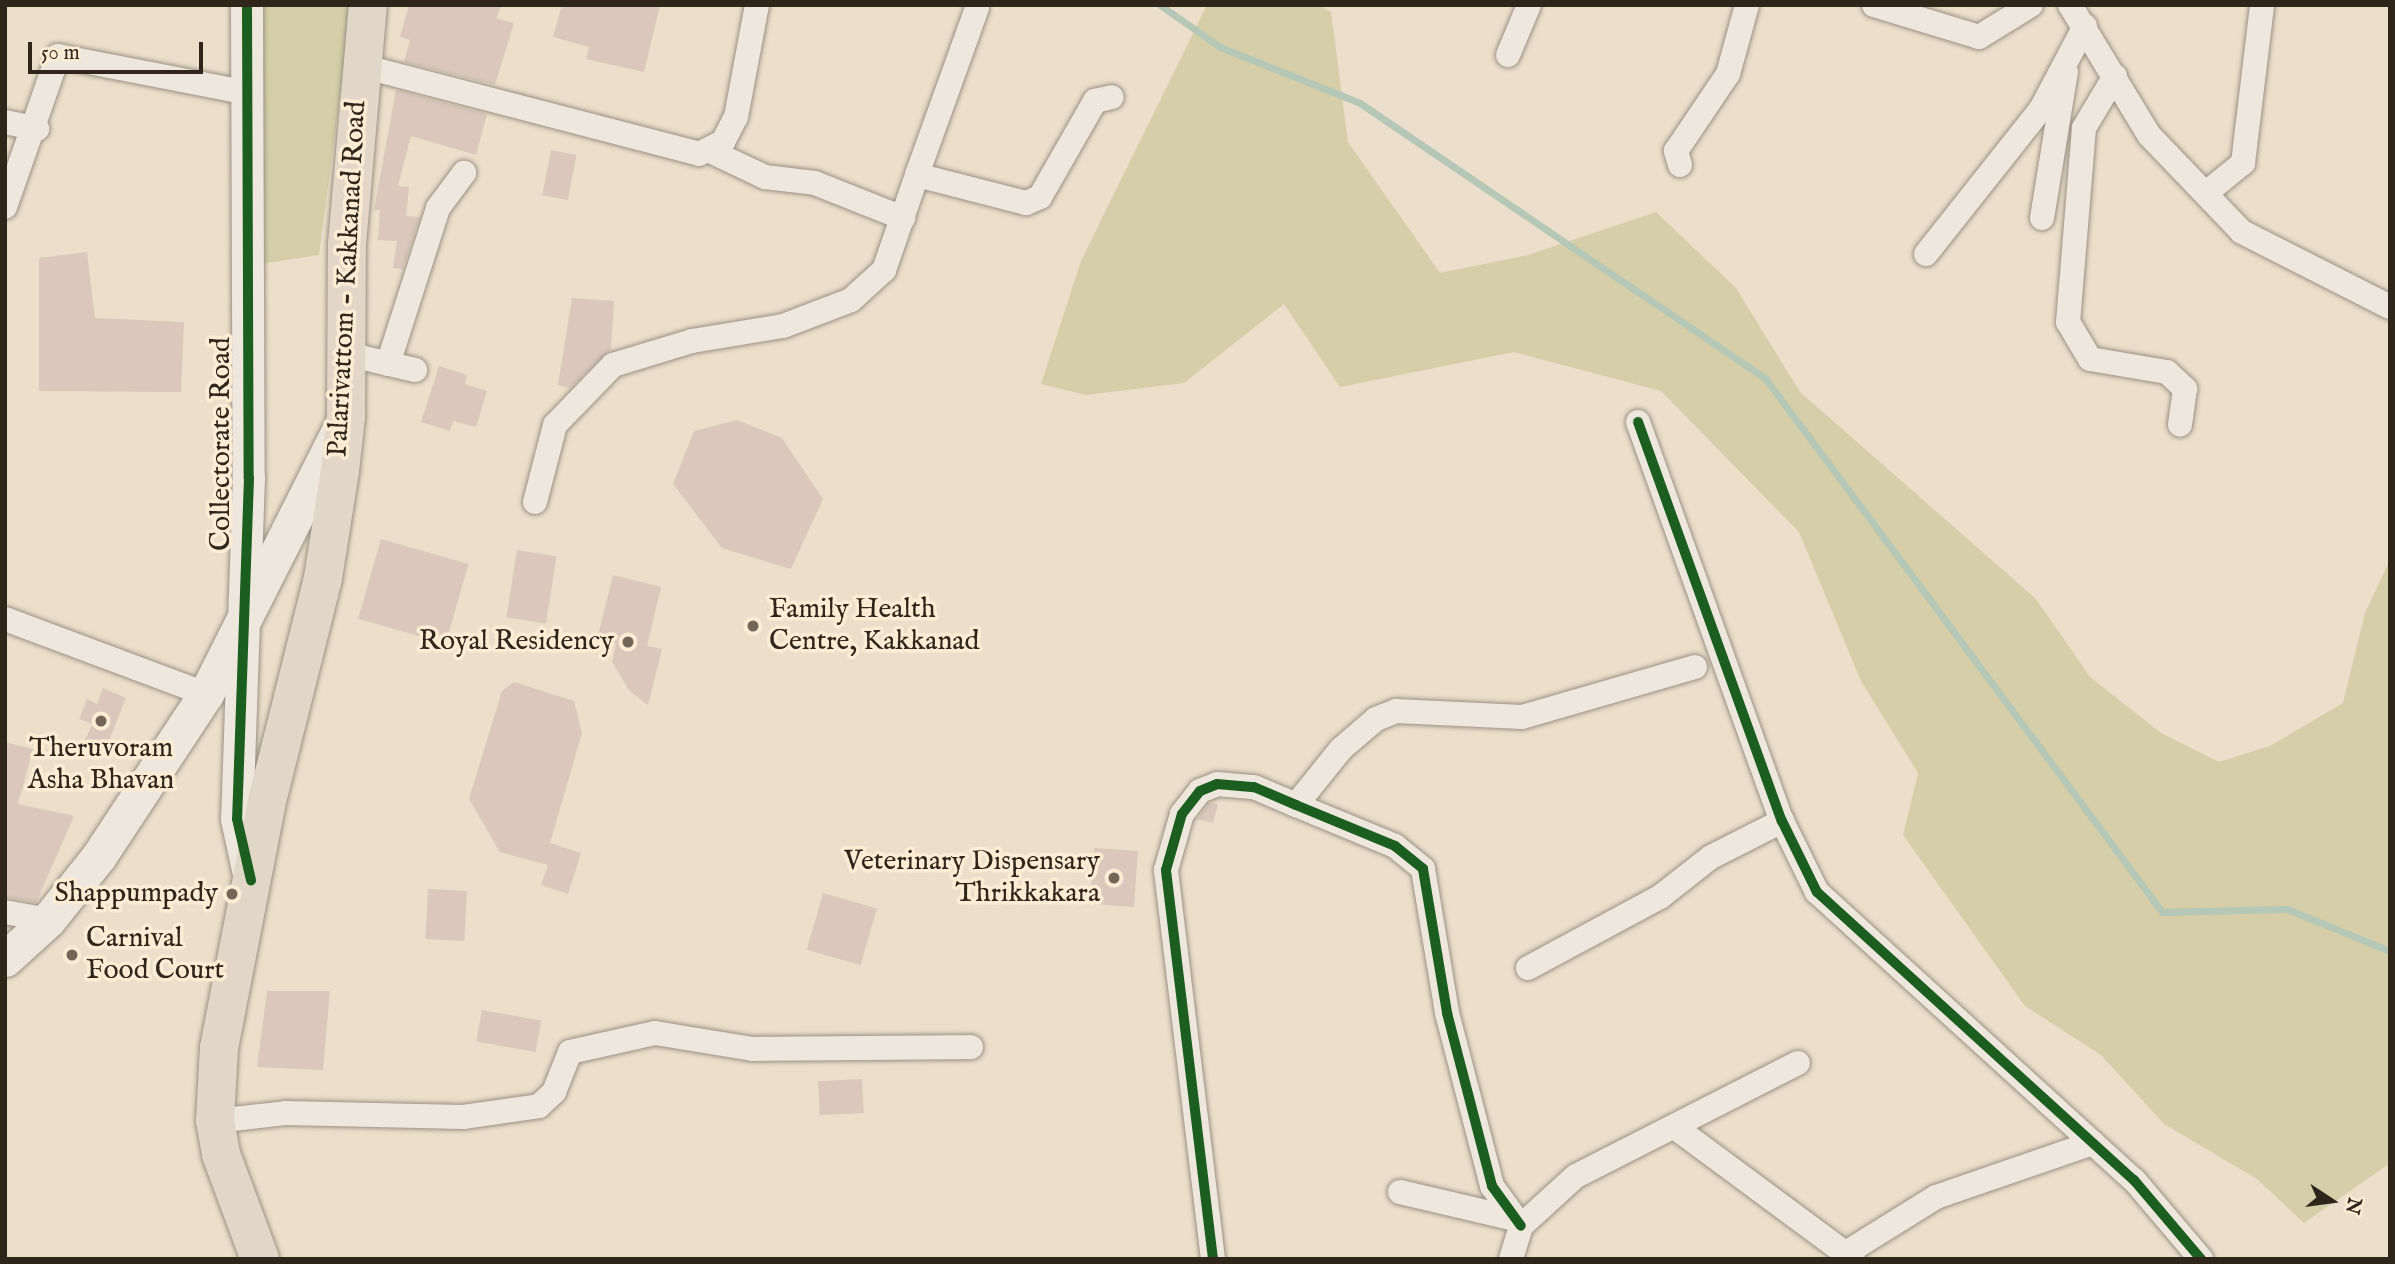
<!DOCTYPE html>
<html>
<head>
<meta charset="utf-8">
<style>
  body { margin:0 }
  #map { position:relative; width:2395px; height:1264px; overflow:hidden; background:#ebdeca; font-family:"IM FELL English",serif }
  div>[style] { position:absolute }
  .green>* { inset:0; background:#d5cea8 }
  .stream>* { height:7px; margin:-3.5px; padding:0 3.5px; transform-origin:3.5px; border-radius:3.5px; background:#b5c8b7 }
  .building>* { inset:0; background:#d9c8bb; transform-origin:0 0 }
  .roads { filter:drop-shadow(0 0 2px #9a9285) drop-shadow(0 0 2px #9a9285) }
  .minor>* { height:24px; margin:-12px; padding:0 12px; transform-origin:12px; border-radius:12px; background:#eee7dd }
  .tertiary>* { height:32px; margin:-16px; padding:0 16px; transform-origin:16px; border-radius:16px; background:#eee7dd }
  .secondary>* { height:35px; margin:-17.5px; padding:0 17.5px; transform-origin:17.5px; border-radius:17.5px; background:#eee7dd }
  .primary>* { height:38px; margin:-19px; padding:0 19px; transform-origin:19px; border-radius:19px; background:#e1d6c7 }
  .cycleway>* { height:10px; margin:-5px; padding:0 5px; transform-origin:5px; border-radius:5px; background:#1b5e20 }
  .dots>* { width:19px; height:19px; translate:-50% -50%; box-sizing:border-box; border:4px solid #fbecd3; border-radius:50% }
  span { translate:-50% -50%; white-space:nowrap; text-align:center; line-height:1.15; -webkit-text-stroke:7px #fbecd3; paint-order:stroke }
  .street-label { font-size:28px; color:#2f251b }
  .poi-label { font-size:28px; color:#2f251b }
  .left { translate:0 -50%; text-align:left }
  .right { translate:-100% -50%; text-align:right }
  .frame { position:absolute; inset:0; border:7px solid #2f251b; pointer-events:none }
  .north { position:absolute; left:2297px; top:1166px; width:70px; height:70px; -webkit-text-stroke:5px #fbecd3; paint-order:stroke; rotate:103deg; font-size:19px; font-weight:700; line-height:28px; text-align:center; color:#2f251b }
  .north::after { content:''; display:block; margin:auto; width:24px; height:32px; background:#2f251b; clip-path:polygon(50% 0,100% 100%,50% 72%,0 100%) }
  .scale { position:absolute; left:28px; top:42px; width:175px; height:32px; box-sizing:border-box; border:4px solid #2f251b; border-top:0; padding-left:9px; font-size:21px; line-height:24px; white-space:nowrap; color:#2f251b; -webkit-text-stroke:5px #fbecd3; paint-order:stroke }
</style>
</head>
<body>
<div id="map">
  <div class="green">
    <div style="clip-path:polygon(260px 5px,352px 5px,319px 255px,260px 264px)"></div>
    <div style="clip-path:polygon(1207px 5px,1319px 5px,1331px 12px,1348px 142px,1440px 273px,1528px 255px,1656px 212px,1736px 288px,1800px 392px,2036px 599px,2090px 677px,2161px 733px,2219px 762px,2270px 746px,2343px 703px,2365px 613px,2390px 560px,2390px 1163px,2304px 1223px,2257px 1179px,2164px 1124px,2101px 1055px,2025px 1006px,1903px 835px,1918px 773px,1861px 681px,1799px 532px,1661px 391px,1514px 352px,1340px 387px,1284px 304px,1184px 383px,1086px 395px,1041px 384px,1081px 261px)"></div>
  </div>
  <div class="stream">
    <div style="left:1160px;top:5px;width:73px;rotate:35deg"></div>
    <div style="left:1220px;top:47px;width:151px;rotate:21.8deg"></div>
    <div style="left:1360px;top:103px;width:490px;rotate:34.2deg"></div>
    <div style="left:1765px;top:378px;width:665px;rotate:53.37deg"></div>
    <div style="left:2162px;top:912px;width:125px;rotate:-1.4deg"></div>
    <div style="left:2287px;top:909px;width:111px;rotate:22.2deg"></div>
  </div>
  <div class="building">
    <div style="clip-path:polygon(409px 5px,502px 5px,496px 18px,514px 23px,495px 85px,404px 62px,410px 40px,400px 37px)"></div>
    <div style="clip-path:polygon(562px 5px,660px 5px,644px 72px,586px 59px,589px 47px,553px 37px)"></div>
    <div style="clip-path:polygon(396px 90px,487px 114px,476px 155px,411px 136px,398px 186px,409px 187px,406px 216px,420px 217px,403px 269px,393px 268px,397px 241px,378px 240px,380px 210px,374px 210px)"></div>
    <div style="left:551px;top:150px;width:26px;height:46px;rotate:11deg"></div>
    <div style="clip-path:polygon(87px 252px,95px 318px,184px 322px,181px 392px,39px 391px,39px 258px)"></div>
    <div style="clip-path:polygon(572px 298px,614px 301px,611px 349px,570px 388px,558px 385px)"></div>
    <div style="clip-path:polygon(439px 366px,467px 375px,465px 384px,487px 391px,476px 427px,453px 421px,450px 431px,421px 422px)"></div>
    <div style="clip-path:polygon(737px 420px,782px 438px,823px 499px,791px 569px,722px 548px,673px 484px,694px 431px)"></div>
    <div style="left:381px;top:539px;width:91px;height:83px;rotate:16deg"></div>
    <div style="left:517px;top:550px;width:40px;height:68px;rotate:9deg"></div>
    <div style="clip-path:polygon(613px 575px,661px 587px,647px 646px,662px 649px,648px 705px,629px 690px,612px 662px,616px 644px,597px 639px)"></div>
    <div style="clip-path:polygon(514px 682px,574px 701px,582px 733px,550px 843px,581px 853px,568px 894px,541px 885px,548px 865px,500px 852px,469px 799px,502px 691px)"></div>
    <div style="clip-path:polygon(103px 688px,126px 698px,104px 753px,83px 745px,92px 724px,79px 719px,87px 699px,97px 704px)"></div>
    <div style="clip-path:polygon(5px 742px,33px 749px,18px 804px,74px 816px,36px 903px,5px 897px)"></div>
    <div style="clip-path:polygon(1209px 803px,1218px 804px,1213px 823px,1197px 819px)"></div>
    <div style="left:1094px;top:848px;width:44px;height:56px;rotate:4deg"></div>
    <div style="left:428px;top:889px;width:39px;height:50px;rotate:3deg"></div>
    <div style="left:823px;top:893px;width:56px;height:59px;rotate:16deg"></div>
    <div style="clip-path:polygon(267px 991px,330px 991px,323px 1070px,257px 1067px)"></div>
    <div style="left:482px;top:1010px;width:60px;height:32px;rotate:10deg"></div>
    <div style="left:862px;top:1079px;width:34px;height:44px;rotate:87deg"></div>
  </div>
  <div class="roads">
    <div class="minor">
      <div style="left:1874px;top:5px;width:110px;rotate:16.9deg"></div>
      <div style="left:1979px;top:37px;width:61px;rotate:-31.6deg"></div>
      <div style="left:2070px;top:5px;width:152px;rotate:58.7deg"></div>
      <div style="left:2149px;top:135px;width:134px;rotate:46.2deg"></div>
      <div style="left:2242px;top:232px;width:166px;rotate:26.9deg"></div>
      <div style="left:977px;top:8px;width:177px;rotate:109.8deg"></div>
      <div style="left:917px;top:175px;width:113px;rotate:14.4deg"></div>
      <div style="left:1026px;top:203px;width:15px;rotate:-23deg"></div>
      <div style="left:1040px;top:197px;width:111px;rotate:-60.2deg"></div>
      <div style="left:1095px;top:101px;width:17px;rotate:-13deg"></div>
      <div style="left:1508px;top:55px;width:54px;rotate:-67.2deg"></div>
      <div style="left:358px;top:65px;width:352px;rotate:14.6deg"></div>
      <div style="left:699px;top:154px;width:27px;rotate:-27deg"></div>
      <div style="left:723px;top:142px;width:28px;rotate:-63deg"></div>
      <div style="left:736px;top:117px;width:114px;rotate:-79.4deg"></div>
      <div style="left:2115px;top:76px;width:61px;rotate:120.8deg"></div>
      <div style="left:2084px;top:128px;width:195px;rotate:94.7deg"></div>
      <div style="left:2068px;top:322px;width:43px;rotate:59.3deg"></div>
      <div style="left:2090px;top:359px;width:78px;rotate:9.6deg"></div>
      <div style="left:2167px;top:372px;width:25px;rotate:43deg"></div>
      <div style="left:2185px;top:389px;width:36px;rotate:98deg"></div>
      <div style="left:5px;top:122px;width:33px;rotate:12deg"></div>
      <div style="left:712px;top:152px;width:59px;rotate:25.3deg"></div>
      <div style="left:765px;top:177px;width:50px;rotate:6.8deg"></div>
      <div style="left:815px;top:183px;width:95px;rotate:21.7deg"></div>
      <div style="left:1680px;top:165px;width:15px;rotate:-106deg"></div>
      <div style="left:1676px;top:151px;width:93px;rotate:-56deg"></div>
      <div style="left:1728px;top:74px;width:72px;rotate:-74.6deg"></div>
      <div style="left:2206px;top:193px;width:48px;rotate:-39deg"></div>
      <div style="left:2243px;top:163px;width:159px;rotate:-83.1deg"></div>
      <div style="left:5px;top:207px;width:160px;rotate:-70.7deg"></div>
      <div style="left:58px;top:56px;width:194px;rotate:11deg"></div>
      <div style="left:2042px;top:218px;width:148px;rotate:-80.7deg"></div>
      <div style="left:1926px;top:254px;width:185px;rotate:-51.6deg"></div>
      <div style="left:2041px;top:109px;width:94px;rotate:-62.1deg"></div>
      <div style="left:347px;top:354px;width:70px;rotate:13.2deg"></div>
      <div style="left:388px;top:364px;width:164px;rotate:-72.2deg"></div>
      <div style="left:438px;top:208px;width:44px;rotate:-53.4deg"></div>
      <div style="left:1638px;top:422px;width:424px;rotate:70.2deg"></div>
      <div style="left:1782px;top:821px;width:79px;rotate:63.8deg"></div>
      <div style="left:1817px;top:892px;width:428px;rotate:42.3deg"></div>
      <div style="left:2134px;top:1180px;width:104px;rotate:49.7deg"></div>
      <div style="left:535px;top:502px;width:80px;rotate:-75.4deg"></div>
      <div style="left:555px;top:425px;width:83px;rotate:-46deg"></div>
      <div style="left:613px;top:365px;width:83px;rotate:-16.9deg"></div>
      <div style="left:692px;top:341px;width:92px;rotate:-9.4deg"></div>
      <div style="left:783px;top:326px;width:73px;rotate:-20.9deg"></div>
      <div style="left:851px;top:300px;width:45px;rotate:-42.3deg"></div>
      <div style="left:884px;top:270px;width:101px;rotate:-70.8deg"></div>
      <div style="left:5px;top:619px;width:215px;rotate:20.5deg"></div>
      <div style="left:1296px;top:805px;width:72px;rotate:-51.2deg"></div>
      <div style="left:1341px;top:749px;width:46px;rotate:-40.6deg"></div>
      <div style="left:1376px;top:719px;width:22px;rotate:-22deg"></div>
      <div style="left:1396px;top:711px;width:126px;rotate:2.7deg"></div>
      <div style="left:1522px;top:717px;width:180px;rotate:-16.1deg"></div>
      <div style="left:5px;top:912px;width:44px;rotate:10.5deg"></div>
      <div style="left:1528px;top:968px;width:150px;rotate:-28.3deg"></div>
      <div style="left:1660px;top:897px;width:65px;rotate:-38.1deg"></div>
      <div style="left:1711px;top:857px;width:80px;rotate:-26.9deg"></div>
      <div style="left:215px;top:1121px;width:71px;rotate:-6.4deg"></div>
      <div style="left:286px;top:1113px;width:177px;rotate:1.3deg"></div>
      <div style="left:463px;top:1117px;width:77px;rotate:-8.2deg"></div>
      <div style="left:539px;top:1106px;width:21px;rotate:-43deg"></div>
      <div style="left:554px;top:1092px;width:43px;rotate:-68.2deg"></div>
      <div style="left:570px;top:1052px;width:87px;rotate:-12.6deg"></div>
      <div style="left:655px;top:1033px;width:99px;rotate:9.3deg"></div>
      <div style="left:753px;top:1049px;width:218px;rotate:-0.5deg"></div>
      <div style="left:1676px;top:1128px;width:220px;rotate:36.5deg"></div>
      <div style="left:1400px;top:1192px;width:114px;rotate:13.2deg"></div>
      <div style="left:1846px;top:1253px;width:106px;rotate:-31.9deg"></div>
      <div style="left:1936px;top:1197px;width:166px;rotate:-19deg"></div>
      <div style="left:1213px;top:1259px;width:392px;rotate:-96.9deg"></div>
      <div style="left:1166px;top:870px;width:58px;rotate:-74.1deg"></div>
      <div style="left:1182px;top:814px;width:29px;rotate:-52deg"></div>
      <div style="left:1200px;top:791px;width:18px;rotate:-22deg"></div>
      <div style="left:1217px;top:784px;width:37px;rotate:5deg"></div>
      <div style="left:1254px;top:787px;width:46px;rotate:23.2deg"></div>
      <div style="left:1296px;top:805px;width:107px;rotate:22.5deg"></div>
      <div style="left:1395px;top:846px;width:36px;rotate:39deg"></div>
      <div style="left:1423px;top:869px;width:146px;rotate:80.5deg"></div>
      <div style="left:1447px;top:1013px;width:179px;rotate:75.4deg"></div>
      <div style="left:1492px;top:1186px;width:49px;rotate:54.1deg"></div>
      <div style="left:1511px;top:1259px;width:34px;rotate:-73deg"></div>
      <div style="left:1521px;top:1226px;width:74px;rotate:-42.3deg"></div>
      <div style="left:1576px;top:1176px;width:249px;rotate:-27deg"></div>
    </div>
    <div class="tertiary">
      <div style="left:247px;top:5px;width:473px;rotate:89.8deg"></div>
      <div style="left:249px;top:478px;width:341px;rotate:92deg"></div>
      <div style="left:237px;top:819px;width:61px;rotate:77.8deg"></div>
    </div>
    <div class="secondary">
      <div style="left:5px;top:959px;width:58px;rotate:-42.2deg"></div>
      <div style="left:48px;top:920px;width:82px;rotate:-51.4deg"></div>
      <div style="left:99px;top:856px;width:194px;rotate:-56.6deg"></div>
      <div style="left:206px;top:694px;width:299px;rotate:-63.2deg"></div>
    </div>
    <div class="primary">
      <div style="left:260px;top:1259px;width:112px;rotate:-110.4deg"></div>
      <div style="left:221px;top:1154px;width:34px;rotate:-100deg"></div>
      <div style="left:215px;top:1121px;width:73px;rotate:-86.9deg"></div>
      <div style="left:219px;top:1048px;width:256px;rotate:-79deg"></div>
      <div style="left:268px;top:797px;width:226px;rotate:-75.9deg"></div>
      <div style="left:323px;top:578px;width:108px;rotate:-81deg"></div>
      <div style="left:340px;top:471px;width:54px;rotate:-83.7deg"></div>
      <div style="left:346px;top:417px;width:173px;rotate:-89.7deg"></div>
      <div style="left:347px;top:244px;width:240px;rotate:-85deg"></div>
    </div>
  </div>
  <div class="cycleway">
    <div style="left:247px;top:5px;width:473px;rotate:89.8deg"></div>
    <div style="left:249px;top:478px;width:341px;rotate:92deg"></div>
    <div style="left:237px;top:819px;width:63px;rotate:77.1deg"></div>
    <div style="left:1638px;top:422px;width:424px;rotate:70.2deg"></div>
    <div style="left:1782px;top:821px;width:79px;rotate:63.8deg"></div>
    <div style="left:1817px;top:892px;width:428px;rotate:42.3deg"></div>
    <div style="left:2134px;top:1180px;width:104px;rotate:49.7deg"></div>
    <div style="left:1213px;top:1259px;width:392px;rotate:-96.9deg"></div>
    <div style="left:1166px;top:870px;width:58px;rotate:-74.1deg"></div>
    <div style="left:1182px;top:814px;width:29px;rotate:-52deg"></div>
    <div style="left:1200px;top:791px;width:18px;rotate:-22deg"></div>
    <div style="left:1217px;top:784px;width:37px;rotate:5deg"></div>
    <div style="left:1254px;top:787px;width:46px;rotate:23.2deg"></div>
    <div style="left:1296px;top:805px;width:107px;rotate:22.5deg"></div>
    <div style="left:1395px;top:846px;width:36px;rotate:39deg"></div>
    <div style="left:1423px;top:869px;width:146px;rotate:80.5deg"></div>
    <div style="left:1447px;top:1013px;width:179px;rotate:75.4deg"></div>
    <div style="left:1492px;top:1186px;width:49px;rotate:54.1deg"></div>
  </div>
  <div class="dots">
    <div style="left:753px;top:626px;background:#716658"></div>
    <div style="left:628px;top:642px;background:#716658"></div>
    <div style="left:101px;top:721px;background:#716658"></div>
    <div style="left:1114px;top:878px;background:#716658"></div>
    <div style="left:232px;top:894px;background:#716658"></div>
    <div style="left:72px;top:955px;background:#716658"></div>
  </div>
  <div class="street-label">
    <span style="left:348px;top:279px;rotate:-87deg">Palarivattom - Kakkanad Road</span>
    <span style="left:222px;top:444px;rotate:-90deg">Collectorate Road</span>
  </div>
  <div class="poi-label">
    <span class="left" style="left:769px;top:626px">Family Health<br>Centre, Kakkanad</span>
    <span class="right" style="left:614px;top:642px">Royal Residency</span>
    <span style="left:101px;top:765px">Theruvoram<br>Asha Bhavan</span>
    <span class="right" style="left:1100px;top:878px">Veterinary Dispensary<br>Thrikkakara</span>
    <span class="right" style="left:218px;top:894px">Shappumpady</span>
    <span class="left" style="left:86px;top:955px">Carnival<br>Food Court</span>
  </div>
  <div class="frame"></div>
  <div class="north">N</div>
  <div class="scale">50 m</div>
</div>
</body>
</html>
